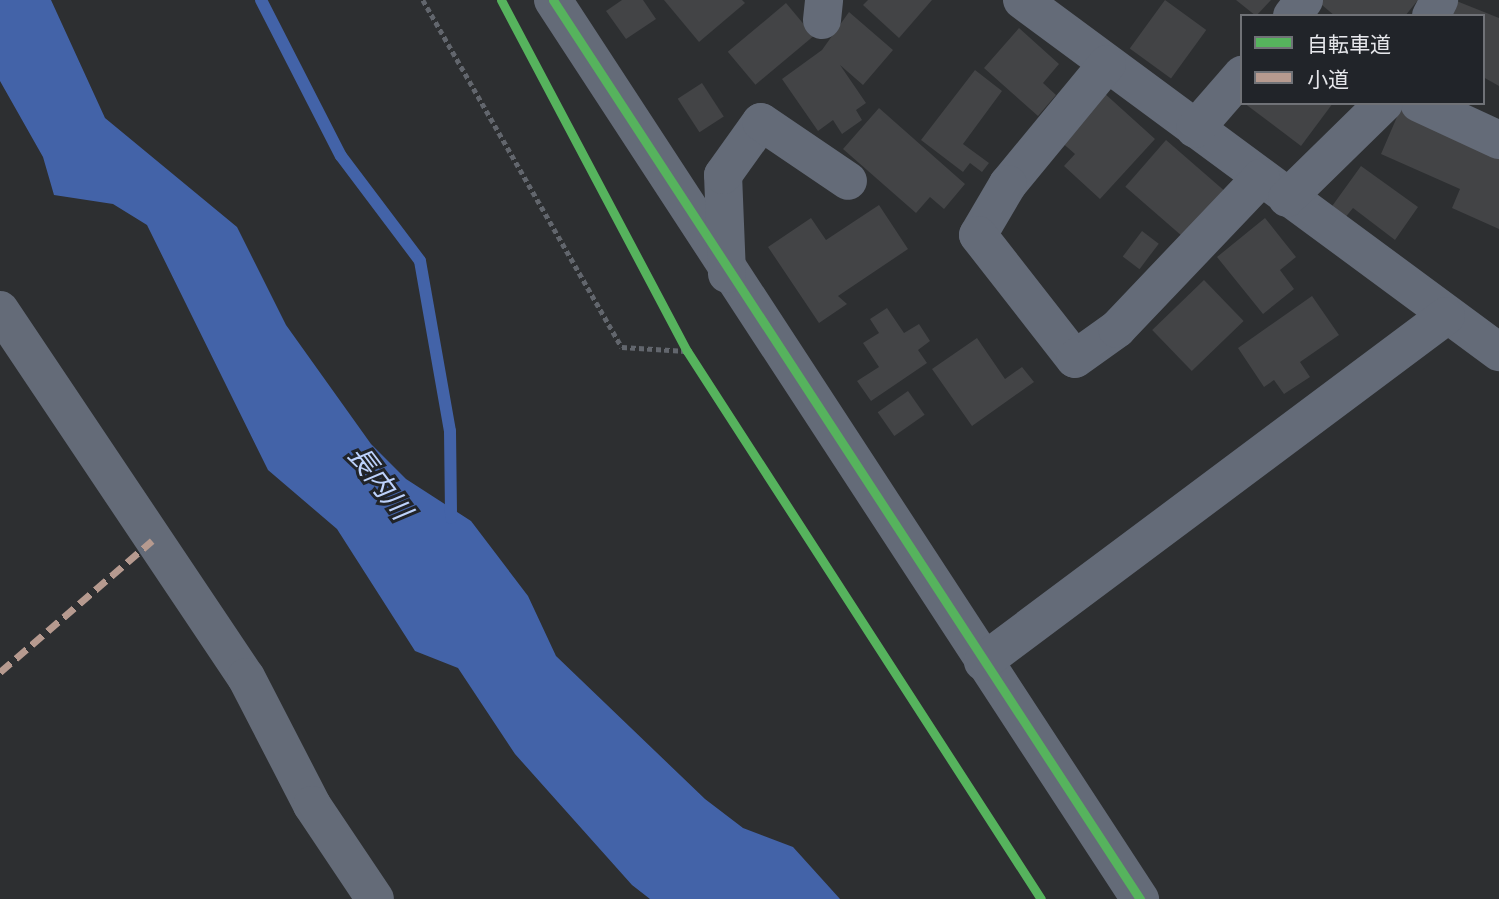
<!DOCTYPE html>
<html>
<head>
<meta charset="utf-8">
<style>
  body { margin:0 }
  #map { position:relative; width:1499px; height:899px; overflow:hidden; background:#2d2f31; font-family:"Space Grotesk","Noto Sans JP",sans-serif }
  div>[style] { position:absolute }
  .water>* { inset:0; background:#4363a8 }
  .stream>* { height:12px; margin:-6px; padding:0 6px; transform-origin:6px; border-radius:6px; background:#4363a8 }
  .building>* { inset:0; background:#434446; transform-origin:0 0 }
  .path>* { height:4.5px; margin-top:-2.25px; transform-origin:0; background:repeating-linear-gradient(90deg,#62666d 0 5px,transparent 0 8.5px) }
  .minor>* { height:38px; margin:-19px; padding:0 19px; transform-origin:19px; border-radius:19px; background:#646b78 }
  .quiet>* { height:7px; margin-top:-3.5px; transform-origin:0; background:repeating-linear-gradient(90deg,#b69a8f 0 14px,transparent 0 21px) }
  .cycleway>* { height:9px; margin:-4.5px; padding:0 4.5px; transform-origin:4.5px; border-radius:4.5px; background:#56b35d }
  span { translate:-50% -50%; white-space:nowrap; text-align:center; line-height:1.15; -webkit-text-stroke:6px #212429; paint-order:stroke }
  .water-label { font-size:28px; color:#bcd1fb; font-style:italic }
  .legend { position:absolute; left:1240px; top:14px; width:245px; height:91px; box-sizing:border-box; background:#212429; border:2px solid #707277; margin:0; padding:9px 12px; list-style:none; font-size:21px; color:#e6e7eb }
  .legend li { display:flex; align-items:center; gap:14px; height:35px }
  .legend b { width:35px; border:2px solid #707277 }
</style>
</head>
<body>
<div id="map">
  <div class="water">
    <div style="clip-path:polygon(0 0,51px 0,105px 118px,237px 227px,286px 325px,371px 444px,406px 479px,471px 521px,528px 596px,556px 656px,705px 799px,743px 828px,793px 847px,840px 899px,650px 899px,632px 885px,515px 754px,458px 668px,415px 651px,337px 529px,268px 470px,147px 225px,113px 204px,54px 195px,43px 157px,0 81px)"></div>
  </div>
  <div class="stream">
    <div style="left:261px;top:0;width:175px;rotate:62.9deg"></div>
    <div style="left:341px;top:156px;width:131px;rotate:53deg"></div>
    <div style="left:420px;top:261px;width:173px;rotate:80deg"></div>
    <div style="left:450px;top:431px;width:87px;rotate:89.3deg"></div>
  </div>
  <div class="building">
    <div style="clip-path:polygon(622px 0,643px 0,656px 19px,626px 39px,606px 11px)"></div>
    <div style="clip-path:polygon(664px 0,742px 0,745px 3px,699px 42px)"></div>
    <div style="clip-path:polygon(868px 0,932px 0,899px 38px,863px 5px)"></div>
    <div style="left:1165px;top:0;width:51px;height:60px;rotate:36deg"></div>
    <div style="clip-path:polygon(1236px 0,1271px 0,1256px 16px)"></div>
    <div style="clip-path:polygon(1316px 0,1418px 0,1405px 16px,1335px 16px)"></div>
    <div style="clip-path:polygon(1454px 0,1499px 18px,1499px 86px,1483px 77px,1483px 16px,1446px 16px)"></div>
    <div style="left:786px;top:3px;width:43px;height:76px;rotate:50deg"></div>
    <div style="clip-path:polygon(849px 12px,893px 50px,863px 85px,840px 65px,866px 103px,856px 110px,862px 120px,842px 134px,833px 120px,818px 131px,782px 79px,822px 50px)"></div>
    <div style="clip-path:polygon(1019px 28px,1059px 64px,1043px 83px,1056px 95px,1038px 116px,984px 68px)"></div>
    <div style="clip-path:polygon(975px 70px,1002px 91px,963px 144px,989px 163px,982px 172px,970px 163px,963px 172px,921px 140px)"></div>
    <div style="left:702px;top:83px;width:40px;height:29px;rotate:57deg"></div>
    <div style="clip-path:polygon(1103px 92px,1155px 139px,1100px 199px,1064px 166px,1075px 154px,1059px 140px)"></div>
    <div style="clip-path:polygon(1244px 103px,1333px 103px,1301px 146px)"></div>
    <div style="clip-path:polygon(879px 108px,965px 184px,944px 209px,930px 197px,916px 213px,843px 149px)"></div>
    <div style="clip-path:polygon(1400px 110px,1499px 153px,1499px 229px,1452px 208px,1460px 189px,1381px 154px)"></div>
    <div style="left:1166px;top:140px;width:80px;height:62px;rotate:41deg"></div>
    <div style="clip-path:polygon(1361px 166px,1418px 207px,1395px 240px,1353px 208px,1344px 219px,1330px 209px)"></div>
    <div style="clip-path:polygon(879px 205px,908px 249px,838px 296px,847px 304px,819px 323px,768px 247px,811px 218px,826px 240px)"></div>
    <div style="clip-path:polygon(1265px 218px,1296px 257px,1280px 270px,1294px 289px,1263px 314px,1217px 257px)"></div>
    <div style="left:1142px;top:231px;width:21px;height:32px;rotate:37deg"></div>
    <div style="left:1204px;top:280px;width:57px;height:72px;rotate:46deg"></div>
    <div style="clip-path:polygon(1312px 296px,1339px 335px,1300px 362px,1310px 377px,1284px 394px,1274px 380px,1264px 387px,1238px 348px)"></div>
    <div style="clip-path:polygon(887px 308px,904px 333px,919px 324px,930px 341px,918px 350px,927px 363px,871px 401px,857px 381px,879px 367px,863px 343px,879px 333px,870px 319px)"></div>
    <div style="clip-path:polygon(977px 338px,1005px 379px,1022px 367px,1034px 382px,972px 426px,932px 369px)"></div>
    <div style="left:908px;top:391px;width:29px;height:37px;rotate:55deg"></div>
  </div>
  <div class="path">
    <div style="left:423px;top:0;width:400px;rotate:60.2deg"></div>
    <div style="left:622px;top:347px;width:64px;rotate:3.6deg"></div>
    <div style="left:501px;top:0;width:397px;rotate:62.1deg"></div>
    <div style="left:687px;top:351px;width:652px;rotate:57.14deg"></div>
  </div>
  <div class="minor">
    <div style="left:553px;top:0;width:1074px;rotate:56.86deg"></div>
    <div style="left:1022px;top:0;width:593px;rotate:36.43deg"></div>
    <div style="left:1292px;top:16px;width:20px;rotate:-53deg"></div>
    <div style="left:1431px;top:16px;width:18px;rotate:-63deg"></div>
    <div style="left:822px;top:20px;width:20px;rotate:-84deg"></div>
    <div style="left:1107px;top:64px;width:156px;rotate:129.5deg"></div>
    <div style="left:1008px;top:184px;width:59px;rotate:120.5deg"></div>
    <div style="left:978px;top:235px;width:157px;rotate:52deg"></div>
    <div style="left:1075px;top:359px;width:52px;rotate:-35.5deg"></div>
    <div style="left:1117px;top:329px;width:209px;rotate:-46.4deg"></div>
    <div style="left:1419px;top:103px;width:88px;rotate:24.8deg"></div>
    <div style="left:1195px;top:129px;width:72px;rotate:-49deg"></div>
    <div style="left:1287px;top:198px;width:136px;rotate:-44.4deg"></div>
    <div style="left:727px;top:274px;width:99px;rotate:-92.3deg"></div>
    <div style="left:723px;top:175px;width:65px;rotate:-54.4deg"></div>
    <div style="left:761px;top:122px;width:105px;rotate:34.1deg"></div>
    <div style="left:0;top:310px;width:442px;rotate:56.2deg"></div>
    <div style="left:246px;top:677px;width:144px;rotate:62.7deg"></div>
    <div style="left:312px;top:805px;width:113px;rotate:56.2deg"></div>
    <div style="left:983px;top:662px;width:578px;rotate:-36.77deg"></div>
  </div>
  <div class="quiet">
    <div style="left:0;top:672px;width:201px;rotate:-40.8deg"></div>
  </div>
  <div class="cycleway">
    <div style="left:501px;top:0;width:397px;rotate:62.1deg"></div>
    <div style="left:687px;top:351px;width:652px;rotate:57.14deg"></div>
    <div style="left:553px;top:0;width:1074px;rotate:56.86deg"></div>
  </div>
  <div class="water-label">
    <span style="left:380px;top:482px;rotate:53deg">長内川</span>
  </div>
  <ul class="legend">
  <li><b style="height:9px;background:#56b35d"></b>自転車道</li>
  <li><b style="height:9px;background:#b69a8f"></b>小道</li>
  </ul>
</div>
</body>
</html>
